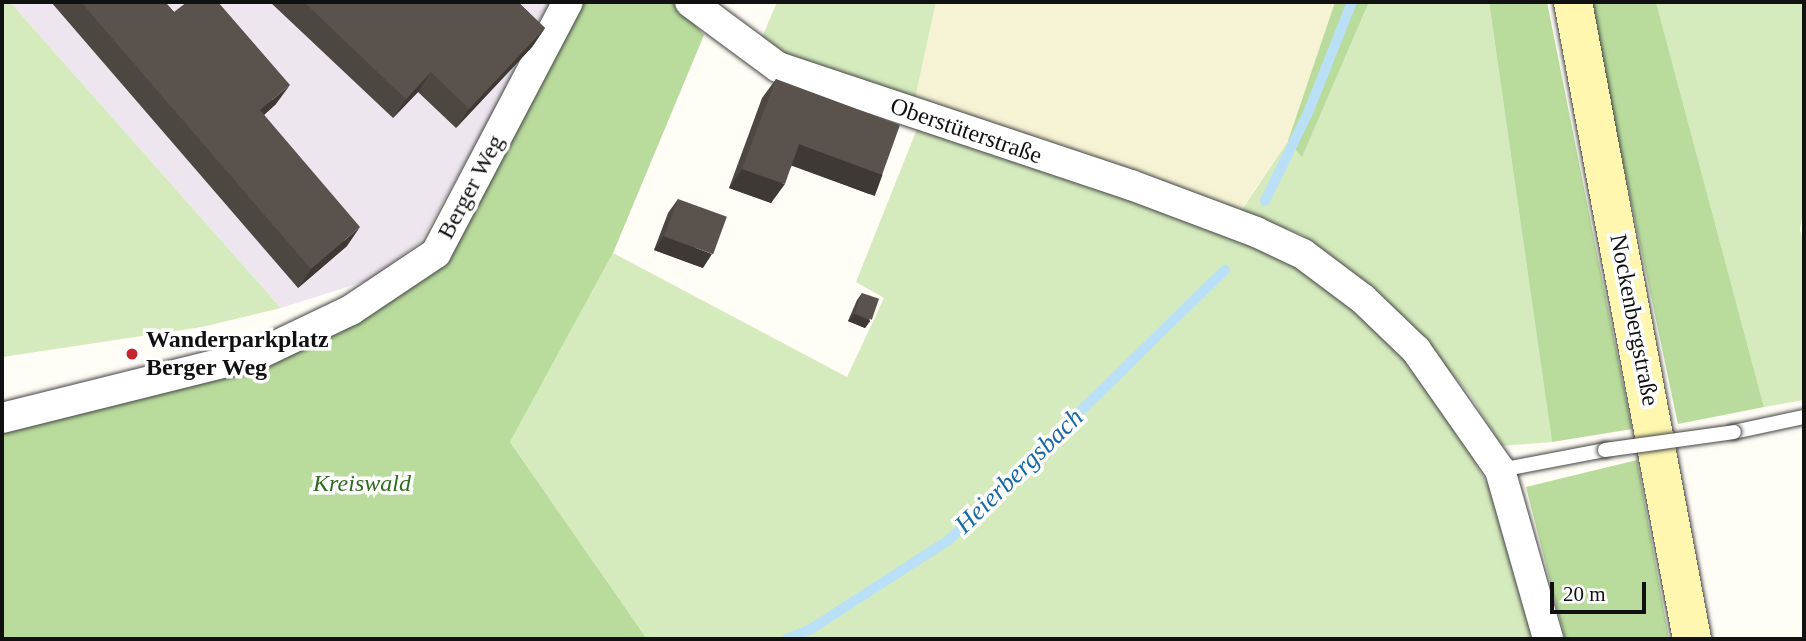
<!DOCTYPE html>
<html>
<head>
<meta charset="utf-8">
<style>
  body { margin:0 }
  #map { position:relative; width:1806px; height:641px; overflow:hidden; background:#fffdf5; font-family:"Times New Roman",serif }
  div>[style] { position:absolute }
  .industrial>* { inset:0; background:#eee6ef }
  .farmland>* { inset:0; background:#f6f3d4 }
  .green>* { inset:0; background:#d5ebbd }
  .forest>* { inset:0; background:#b9dc9c }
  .stream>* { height:10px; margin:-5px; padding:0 5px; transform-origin:5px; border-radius:5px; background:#b9e0f7 }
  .roads { filter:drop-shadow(0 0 2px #444) drop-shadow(0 0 2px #444) }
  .lane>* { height:14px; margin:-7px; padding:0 7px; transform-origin:7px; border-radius:7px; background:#fff }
  .street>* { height:30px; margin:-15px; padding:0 15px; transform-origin:15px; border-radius:15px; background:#fff }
  .secondary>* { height:38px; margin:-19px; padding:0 19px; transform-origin:19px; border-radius:19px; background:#fff6b0 }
  .bridges { filter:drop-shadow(0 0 2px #444) drop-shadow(0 0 2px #444) }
  .lane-bridge>* { height:14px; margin:-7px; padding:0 7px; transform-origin:7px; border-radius:7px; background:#fff }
  .wall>* { inset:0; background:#4d4742 }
  .shaded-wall>* { inset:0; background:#3f3936; transform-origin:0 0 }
  .building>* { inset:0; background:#5a524d; transform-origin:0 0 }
  .dots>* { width:19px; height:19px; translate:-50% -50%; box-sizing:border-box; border:4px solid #fff; border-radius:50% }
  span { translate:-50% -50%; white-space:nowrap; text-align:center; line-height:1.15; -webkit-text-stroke:7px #fff; paint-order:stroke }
  .street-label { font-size:24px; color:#111 }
  .poi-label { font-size:24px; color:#111; font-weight:700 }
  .left { translate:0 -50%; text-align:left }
  .park-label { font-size:24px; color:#2f6b1f; font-style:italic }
  .water-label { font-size:26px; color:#1768a6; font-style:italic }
  .frame { position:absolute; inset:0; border:4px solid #111; pointer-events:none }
  .scale { position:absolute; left:1550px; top:582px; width:96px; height:32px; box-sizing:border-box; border:4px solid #111; border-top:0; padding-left:9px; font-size:21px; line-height:24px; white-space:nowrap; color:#111; -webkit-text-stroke:5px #fff; paint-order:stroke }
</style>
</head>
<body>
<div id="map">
  <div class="industrial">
    <div style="clip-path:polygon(10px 2px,556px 2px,421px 241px,372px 279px,281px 308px)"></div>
  </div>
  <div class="farmland">
    <div style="clip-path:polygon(936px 2px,1335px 2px,1288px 141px,1240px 211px,915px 99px)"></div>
  </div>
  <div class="green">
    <div style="clip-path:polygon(2px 2px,10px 2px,281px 308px,202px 327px,2px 357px)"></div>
    <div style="clip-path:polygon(777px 2px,936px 2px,915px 99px,789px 60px,760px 42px)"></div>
    <div style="clip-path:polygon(1369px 2px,1489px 2px,1552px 442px,1502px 446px,1470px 395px,1408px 322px,1305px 236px,1241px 211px,1288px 141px,1302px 156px)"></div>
    <div style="clip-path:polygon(1656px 2px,1804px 2px,1804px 207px,1800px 230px,1804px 242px,1804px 400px,1764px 407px)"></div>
    <div style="clip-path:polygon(919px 124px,1257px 241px,1325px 281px,1416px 367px,1450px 419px,1489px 487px,1538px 639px,647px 639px,510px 442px,613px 253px,847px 377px,884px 298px,856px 282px)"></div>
  </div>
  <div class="forest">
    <div style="clip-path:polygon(577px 2px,674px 2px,704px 35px,613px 253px,510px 442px,647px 639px,2px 639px,2px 416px,266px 360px,444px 257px)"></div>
    <div style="clip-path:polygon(1335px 2px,1369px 2px,1302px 157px,1288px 141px)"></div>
    <div style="clip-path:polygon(1489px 2px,1547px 2px,1632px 429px,1552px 442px)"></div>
    <div style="clip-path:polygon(1589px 2px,1656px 2px,1764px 407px,1678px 424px)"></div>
    <div style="clip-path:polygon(1637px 460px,1669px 639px,1565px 639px,1526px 487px)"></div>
  </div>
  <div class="stream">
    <div style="left:1265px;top:201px;width:98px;rotate:-64deg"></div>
    <div style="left:1308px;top:113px;width:119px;rotate:-68.4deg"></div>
    <div style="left:787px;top:639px;width:26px;rotate:-23deg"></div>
    <div style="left:811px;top:629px;width:166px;rotate:-32.9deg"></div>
    <div style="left:950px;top:539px;width:385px;rotate:-44.4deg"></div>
  </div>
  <div class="roads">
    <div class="lane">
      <div style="left:1734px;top:432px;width:72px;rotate:-12.1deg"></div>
      <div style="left:1500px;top:470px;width:107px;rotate:-10.8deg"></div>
    </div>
    <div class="street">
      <div style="left:690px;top:2px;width:109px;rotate:36.5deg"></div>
      <div style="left:778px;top:67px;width:372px;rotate:18.5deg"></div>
      <div style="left:1131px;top:185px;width:134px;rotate:20.6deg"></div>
      <div style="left:1256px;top:232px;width:52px;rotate:25.1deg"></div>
      <div style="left:1303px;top:254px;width:75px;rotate:36.9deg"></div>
      <div style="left:1363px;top:299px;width:74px;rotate:43.9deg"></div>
      <div style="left:1416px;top:350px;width:146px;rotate:55deg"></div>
      <div style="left:1500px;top:470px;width:176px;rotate:74.1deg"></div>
      <div style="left:2px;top:418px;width:265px;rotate:-14deg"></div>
      <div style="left:259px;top:354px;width:102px;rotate:-25.6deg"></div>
      <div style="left:351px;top:310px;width:102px;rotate:-33.8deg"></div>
      <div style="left:436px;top:253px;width:284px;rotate:-62.3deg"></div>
    </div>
    <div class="secondary">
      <div style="left:1573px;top:2px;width:648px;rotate:79.42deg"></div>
    </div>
  </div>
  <div class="bridges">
    <div class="lane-bridge">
      <div style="left:1605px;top:450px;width:130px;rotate:-7.9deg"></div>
    </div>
  </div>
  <div class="wall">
    <div style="clip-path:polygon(51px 2px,165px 2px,174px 12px,276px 104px,264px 115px,347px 246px,298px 288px)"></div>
    <div style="clip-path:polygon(270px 2px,518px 2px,545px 28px,532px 47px,456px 128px,418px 92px,393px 118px)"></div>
    <div style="clip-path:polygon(776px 79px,882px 175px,869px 194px,792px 165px,771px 203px,729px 188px,762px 98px)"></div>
    <div style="clip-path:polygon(678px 199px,703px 268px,654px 250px,668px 213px)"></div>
    <div style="clip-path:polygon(862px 293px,870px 321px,865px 328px,848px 321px,857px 300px)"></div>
  </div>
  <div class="shaded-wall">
    <div style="clip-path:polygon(545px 28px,532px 47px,456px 128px,469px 109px)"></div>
    <div style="clip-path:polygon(431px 72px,418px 92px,393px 118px,406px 99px)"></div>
    <div style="clip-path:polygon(290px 85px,276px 104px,247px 130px,260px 110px)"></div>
    <div style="left:799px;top:144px;width:89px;height:23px;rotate:20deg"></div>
    <div style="clip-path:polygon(742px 169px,785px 184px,771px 203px,729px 188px)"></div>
    <div style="clip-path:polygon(360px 227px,347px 246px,298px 288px,311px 269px)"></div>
    <div style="clip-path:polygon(664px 236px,712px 254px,703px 268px,654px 250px)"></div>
    <div style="clip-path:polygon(854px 314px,870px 321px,865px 328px,848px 321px)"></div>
  </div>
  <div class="building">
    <div style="clip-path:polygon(81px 2px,165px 2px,174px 12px,187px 2px,218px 2px,290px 85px,260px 110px,360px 227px,311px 269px)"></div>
    <div style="clip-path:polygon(304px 2px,518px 2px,545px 28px,469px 109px,431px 72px,406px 99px)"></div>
    <div style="clip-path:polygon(776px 79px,900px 125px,882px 175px,799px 144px,785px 184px,742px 169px)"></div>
    <div style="left:678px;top:199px;width:52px;height:40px;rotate:20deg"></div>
    <div style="left:862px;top:293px;width:18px;height:22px;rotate:19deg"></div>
  </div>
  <div class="dots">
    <div style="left:132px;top:354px;background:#c4262e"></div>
  </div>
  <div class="street-label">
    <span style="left:966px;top:131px;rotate:19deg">Oberstüterstraße</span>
    <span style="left:471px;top:187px;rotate:-62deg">Berger Weg</span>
    <span style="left:1634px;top:320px;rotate:79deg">Nockenbergstraße</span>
  </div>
  <div class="poi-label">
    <span class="left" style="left:146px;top:354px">Wanderparkplatz<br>Berger Weg</span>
  </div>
  <div class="park-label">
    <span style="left:362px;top:484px">Kreiswald</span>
  </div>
  <div class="water-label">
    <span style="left:1019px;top:471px;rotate:-44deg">Heierbergsbach</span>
  </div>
  <div class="frame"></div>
  <div class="scale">20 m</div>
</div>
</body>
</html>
